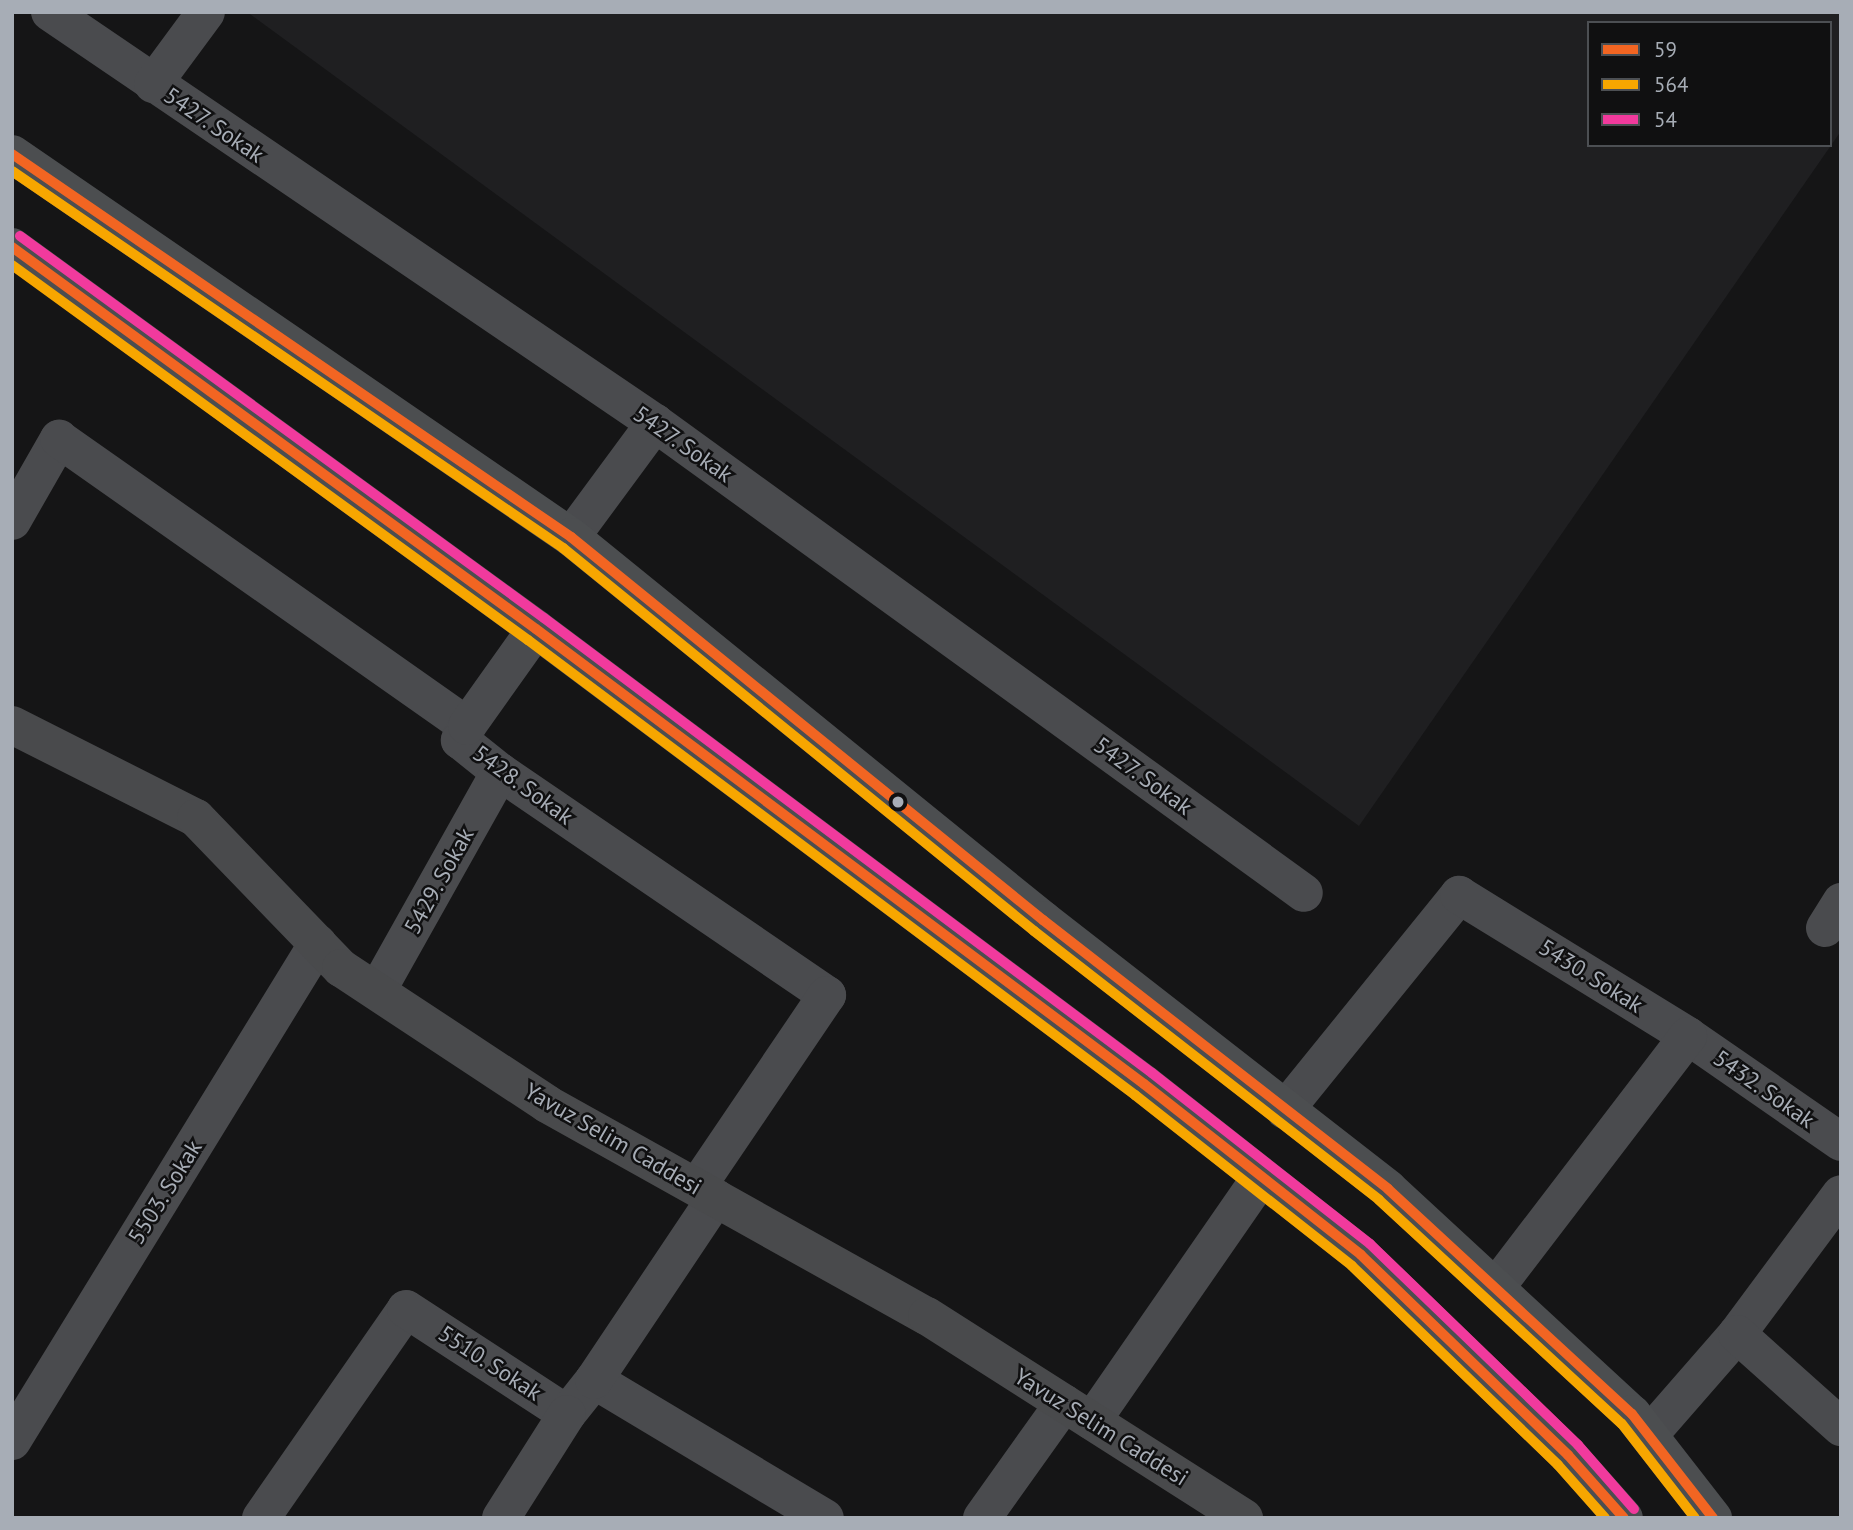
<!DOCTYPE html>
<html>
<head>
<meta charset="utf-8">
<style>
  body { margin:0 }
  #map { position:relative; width:1853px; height:1530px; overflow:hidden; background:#151516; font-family:"PT Sans",sans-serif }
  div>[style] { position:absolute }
  .built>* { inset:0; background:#1f1f21 }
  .street>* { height:38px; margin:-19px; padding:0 19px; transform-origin:19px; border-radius:19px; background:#4a4b4e }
  .secondary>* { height:38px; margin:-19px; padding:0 19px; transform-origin:19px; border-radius:19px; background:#494a4c }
  .primary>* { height:38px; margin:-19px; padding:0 19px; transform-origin:19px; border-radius:19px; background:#4c4e50 }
  .bus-1>* { height:10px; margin:-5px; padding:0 5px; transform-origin:5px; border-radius:5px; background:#f26522 }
  .bus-2>* { height:10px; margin:-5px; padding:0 5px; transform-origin:5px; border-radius:5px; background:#f7a600 }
  .bus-3>* { height:10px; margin:-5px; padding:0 5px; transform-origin:5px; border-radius:5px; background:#f13a9d }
  .dots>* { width:19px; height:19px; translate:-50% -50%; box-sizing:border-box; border:4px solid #101011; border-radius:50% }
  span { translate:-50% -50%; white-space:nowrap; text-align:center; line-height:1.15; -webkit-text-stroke:5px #101011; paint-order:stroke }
  .street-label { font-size:23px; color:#a7adb6 }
  .frame { position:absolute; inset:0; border:14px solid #a7adb6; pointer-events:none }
  .legend { position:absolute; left:1587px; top:21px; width:245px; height:126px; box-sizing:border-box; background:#101011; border:2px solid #4c4f53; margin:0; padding:9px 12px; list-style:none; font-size:21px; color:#a7adb6 }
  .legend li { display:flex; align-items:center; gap:14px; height:35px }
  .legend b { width:35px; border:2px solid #4c4f53 }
</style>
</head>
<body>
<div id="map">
  <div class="built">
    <div style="clip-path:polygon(evenodd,247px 12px,1841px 12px,1841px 131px,1359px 826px,247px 12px,1589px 23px,1830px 23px,1830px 145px,1589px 145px,1589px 23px)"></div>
  </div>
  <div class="street">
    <div style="left:50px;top:12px;width:731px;rotate:34.19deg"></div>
    <div style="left:655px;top:423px;width:801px;rotate:35.91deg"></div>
    <div style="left:153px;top:84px;width:89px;rotate:-53.6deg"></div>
    <div style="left:12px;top:521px;width:95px;rotate:-60.2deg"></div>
    <div style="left:59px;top:439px;width:499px;rotate:35.1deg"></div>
    <div style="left:467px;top:726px;width:16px;rotate:117deg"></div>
    <div style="left:460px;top:740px;width:51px;rotate:38.7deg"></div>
    <div style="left:500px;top:772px;width:396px;rotate:34.3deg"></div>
    <div style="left:827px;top:995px;width:232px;rotate:124.1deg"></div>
    <div style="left:571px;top:537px;width:142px;rotate:-53.6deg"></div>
    <div style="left:467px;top:726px;width:119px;rotate:-54.6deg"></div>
    <div style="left:1825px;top:928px;width:31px;rotate:-58deg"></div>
    <div style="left:377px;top:991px;width:251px;rotate:-60.7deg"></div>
    <div style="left:1688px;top:1036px;width:186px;rotate:34.7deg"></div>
    <div style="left:1285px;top:1110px;width:277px;rotate:-51deg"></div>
    <div style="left:1459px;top:895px;width:269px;rotate:31.6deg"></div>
    <div style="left:1688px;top:1036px;width:317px;rotate:127.4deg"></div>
    <div style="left:1737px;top:1334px;width:174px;rotate:-53.4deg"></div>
    <div style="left:594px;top:1380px;width:269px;rotate:30.9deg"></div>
    <div style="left:1092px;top:1421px;width:297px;rotate:-55.3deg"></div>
    <div style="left:1649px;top:1435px;width:134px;rotate:-48.9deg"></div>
    <div style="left:1737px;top:1334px;width:140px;rotate:41.8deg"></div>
    <div style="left:12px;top:1441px;width:584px;rotate:-58.43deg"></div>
    <div style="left:261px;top:1518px;width:254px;rotate:-55.2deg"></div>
    <div style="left:406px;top:1309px;width:192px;rotate:33.1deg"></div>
    <div style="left:567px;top:1414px;width:43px;rotate:-51.5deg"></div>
    <div style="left:594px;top:1380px;width:219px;rotate:-56.2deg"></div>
    <div style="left:501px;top:1518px;width:123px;rotate:-57.6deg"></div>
    <div style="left:982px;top:1518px;width:141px;rotate:-54.5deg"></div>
  </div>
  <div class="secondary">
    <div style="left:12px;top:725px;width:206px;rotate:26.8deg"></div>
    <div style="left:196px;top:818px;width:209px;rotate:46deg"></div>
    <div style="left:341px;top:968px;width:247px;rotate:33.4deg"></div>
    <div style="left:547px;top:1104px;width:435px;rotate:29.2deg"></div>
    <div style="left:927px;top:1316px;width:376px;rotate:32.5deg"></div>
  </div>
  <div class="primary">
    <div style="left:12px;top:154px;width:678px;rotate:34.42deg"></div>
    <div style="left:571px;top:537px;width:608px;rotate:39.06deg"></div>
    <div style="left:1043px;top:920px;width:437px;rotate:37.9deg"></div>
    <div style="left:1388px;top:1189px;width:332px;rotate:42.7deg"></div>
    <div style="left:1632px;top:1414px;width:132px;rotate:52.1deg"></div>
    <div style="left:12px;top:247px;width:648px;rotate:36.09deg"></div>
    <div style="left:536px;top:629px;width:759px;rotate:36.81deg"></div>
    <div style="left:1144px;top:1084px;width:276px;rotate:38.2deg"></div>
    <div style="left:1361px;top:1255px;width:288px;rotate:44deg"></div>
    <div style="left:1568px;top:1455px;width:84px;rotate:48.4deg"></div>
  </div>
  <div class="bus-1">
    <div style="left:12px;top:154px;width:678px;rotate:34.42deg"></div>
    <div style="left:571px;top:537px;width:608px;rotate:39.06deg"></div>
    <div style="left:1043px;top:920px;width:437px;rotate:37.9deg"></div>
    <div style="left:1388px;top:1189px;width:332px;rotate:42.7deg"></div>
    <div style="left:1632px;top:1414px;width:132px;rotate:52.1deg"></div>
    <div style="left:12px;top:247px;width:648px;rotate:36.09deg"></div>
    <div style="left:536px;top:629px;width:759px;rotate:36.81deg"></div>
    <div style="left:1144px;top:1084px;width:276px;rotate:38.2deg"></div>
    <div style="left:1361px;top:1255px;width:288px;rotate:44deg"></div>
    <div style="left:1568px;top:1455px;width:84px;rotate:48.4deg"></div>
  </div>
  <div class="bus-2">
    <div style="left:12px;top:171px;width:668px;rotate:34.38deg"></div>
    <div style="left:563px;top:548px;width:607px;rotate:39.12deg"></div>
    <div style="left:1034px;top:931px;width:437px;rotate:37.9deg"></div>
    <div style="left:1379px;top:1200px;width:330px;rotate:42.7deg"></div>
    <div style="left:1622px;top:1424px;width:119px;rotate:52.2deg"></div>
    <div style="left:12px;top:265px;width:638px;rotate:36.01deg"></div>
    <div style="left:528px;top:640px;width:759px;rotate:36.85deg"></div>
    <div style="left:1135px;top:1095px;width:276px;rotate:38.2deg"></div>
    <div style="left:1352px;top:1266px;width:286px;rotate:44deg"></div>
    <div style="left:1558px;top:1465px;width:71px;rotate:48.4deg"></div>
  </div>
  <div class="bus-3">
    <div style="left:20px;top:236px;width:648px;rotate:36.09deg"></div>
    <div style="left:544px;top:618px;width:759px;rotate:36.81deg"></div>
    <div style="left:1152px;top:1073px;width:277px;rotate:38.1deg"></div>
    <div style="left:1370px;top:1244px;width:289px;rotate:44deg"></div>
    <div style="left:1578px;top:1445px;width:85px;rotate:48.8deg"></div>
  </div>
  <div class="dots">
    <div style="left:898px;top:802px;background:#a7adb6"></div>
  </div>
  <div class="street-label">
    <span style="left:214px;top:125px;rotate:34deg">5427. Sokak</span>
    <span style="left:683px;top:444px;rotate:35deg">5427. Sokak</span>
    <span style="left:1143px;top:776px;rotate:36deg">5427. Sokak</span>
    <span style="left:523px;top:785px;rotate:36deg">5428. Sokak</span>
    <span style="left:439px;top:881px;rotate:-61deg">5429. Sokak</span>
    <span style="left:1591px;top:976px;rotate:32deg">5430. Sokak</span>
    <span style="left:1764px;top:1089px;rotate:35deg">5432. Sokak</span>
    <span style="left:613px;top:1139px;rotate:30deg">Yavuz Selim Caddesi</span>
    <span style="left:165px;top:1192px;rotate:-58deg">5503. Sokak</span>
    <span style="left:490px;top:1363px;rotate:33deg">5510. Sokak</span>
    <span style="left:1101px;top:1427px;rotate:32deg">Yavuz Selim Caddesi</span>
  </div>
  <div class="frame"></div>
  <ul class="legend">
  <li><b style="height:9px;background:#f26522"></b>59</li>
  <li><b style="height:9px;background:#f7a600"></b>564</li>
  <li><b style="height:9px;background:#f13a9d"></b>54</li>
  </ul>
</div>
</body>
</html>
